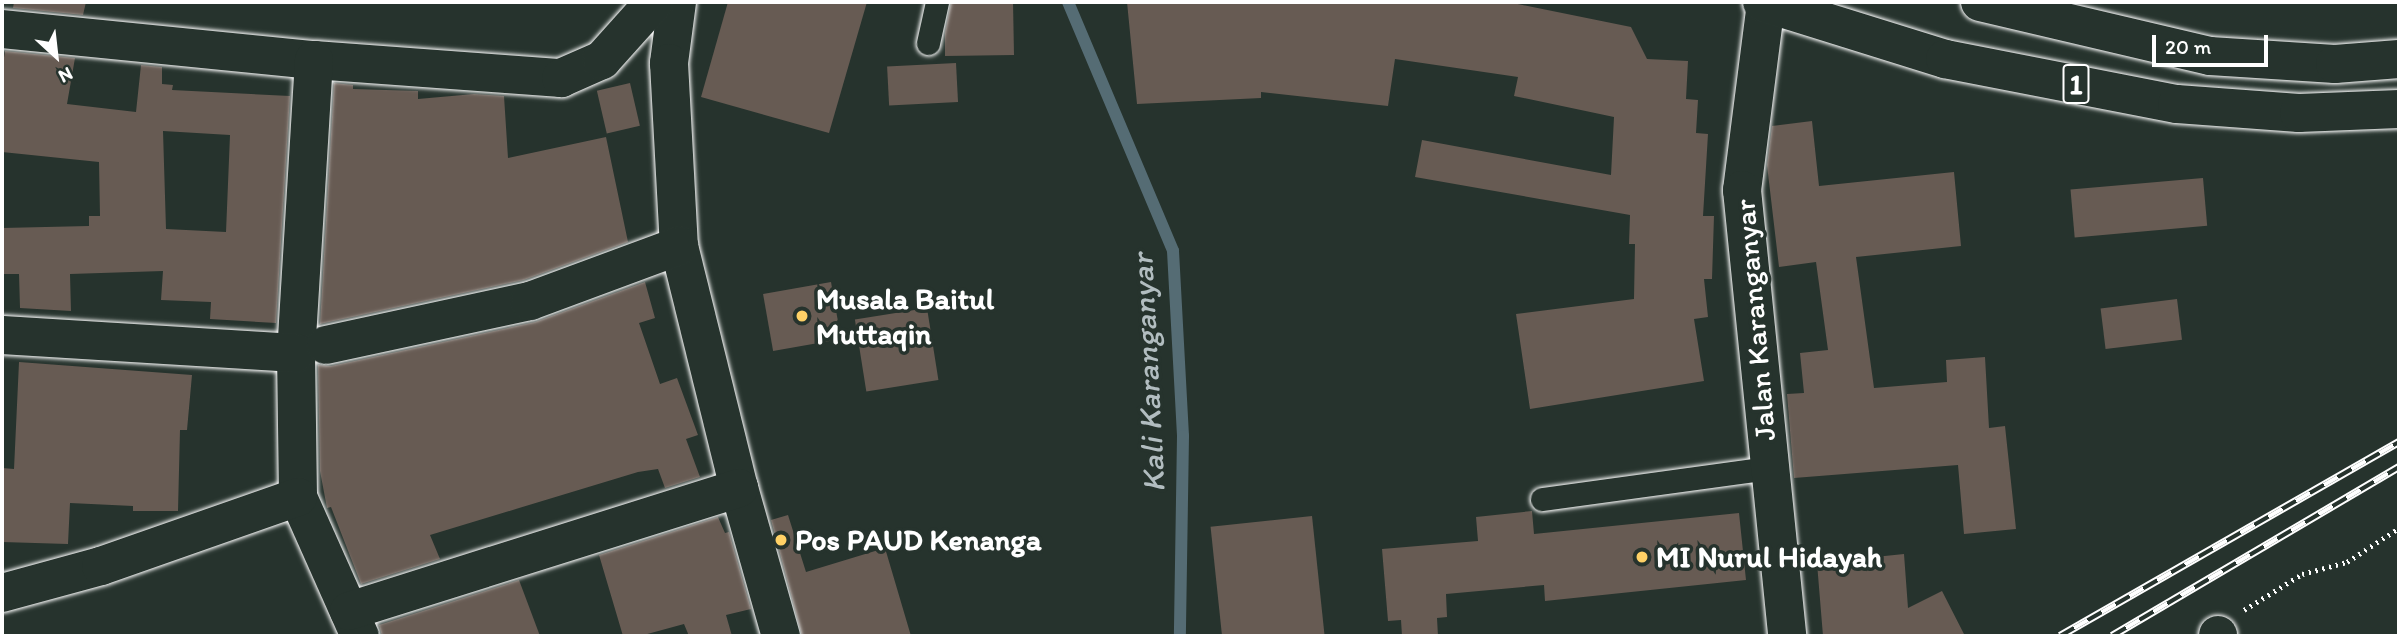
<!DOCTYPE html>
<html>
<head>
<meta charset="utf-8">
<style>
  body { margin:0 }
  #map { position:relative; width:2401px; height:638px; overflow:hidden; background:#26332d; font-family:Itim,sans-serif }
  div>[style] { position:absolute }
  .stream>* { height:12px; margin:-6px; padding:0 6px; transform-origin:6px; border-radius:6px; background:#556c74 }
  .building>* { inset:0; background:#675b53; transform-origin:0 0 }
  .path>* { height:4.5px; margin-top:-2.25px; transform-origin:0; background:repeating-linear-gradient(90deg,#fff 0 2px,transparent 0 7px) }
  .roads { filter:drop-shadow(0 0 2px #fff) drop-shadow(0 0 2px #fff) }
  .service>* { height:23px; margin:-11.5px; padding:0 11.5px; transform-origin:11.5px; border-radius:11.5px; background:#26332d }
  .minor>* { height:38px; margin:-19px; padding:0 19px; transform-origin:19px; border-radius:19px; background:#26332d }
  .trunk>* { height:38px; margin:-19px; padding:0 19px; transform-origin:19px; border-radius:19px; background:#26332d }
  .rail>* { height:8px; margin-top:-4px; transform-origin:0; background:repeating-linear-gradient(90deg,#26332d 0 16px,#fff 0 32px); box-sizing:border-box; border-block:2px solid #fff }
  .dots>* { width:19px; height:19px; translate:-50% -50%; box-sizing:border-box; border:4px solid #26332d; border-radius:50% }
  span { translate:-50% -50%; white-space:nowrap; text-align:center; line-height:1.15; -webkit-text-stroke:7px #26332d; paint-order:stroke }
  .shield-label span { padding:2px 5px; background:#26332d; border:2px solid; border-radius:5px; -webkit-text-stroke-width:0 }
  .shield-label { font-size:28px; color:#fff; font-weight:700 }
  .poi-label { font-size:30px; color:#fff; font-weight:700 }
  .left { translate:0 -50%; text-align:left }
  .street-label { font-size:30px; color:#fff }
  .water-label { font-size:32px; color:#b2bdc0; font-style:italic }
  .frame { position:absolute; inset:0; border:4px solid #fff; pointer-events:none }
  .north { position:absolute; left:21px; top:21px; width:70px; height:70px; -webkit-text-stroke:5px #26332d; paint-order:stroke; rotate:153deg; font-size:19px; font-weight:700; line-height:28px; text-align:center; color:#fff }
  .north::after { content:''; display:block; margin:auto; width:24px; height:32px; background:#fff; clip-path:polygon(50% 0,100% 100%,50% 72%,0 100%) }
  .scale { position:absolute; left:2152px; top:35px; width:116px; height:32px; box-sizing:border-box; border:4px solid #fff; border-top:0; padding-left:9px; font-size:21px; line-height:24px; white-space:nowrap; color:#fff; -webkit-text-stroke:5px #26332d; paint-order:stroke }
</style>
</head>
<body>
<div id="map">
  <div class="stream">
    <div style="left:1068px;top:2px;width:270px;rotate:67.1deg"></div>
    <div style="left:1173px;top:251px;width:185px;rotate:86.9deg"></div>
    <div style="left:1183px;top:436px;width:200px;rotate:90.9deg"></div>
  </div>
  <div class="building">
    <div style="clip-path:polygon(14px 2px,86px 2px,83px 15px,13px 8px)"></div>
    <div style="clip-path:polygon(728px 2px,867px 2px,829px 133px,701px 97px)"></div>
    <div style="clip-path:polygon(951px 2px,1013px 2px,1014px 55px,945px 56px,945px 33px)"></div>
    <div style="clip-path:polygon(1127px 2px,1508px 2px,1631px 27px,1647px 59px,1688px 61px,1686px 99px,1698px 100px,1696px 133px,1708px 134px,1703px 216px,1714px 216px,1712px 279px,1704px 279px,1708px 317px,1694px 319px,1704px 381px,1530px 409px,1516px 314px,1634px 299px,1635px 244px,1629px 244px,1630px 215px,1415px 177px,1422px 140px,1611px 175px,1614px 117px,1514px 96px,1518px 77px,1395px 59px,1388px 106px,1261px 92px,1261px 98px,1137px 104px)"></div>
    <div style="clip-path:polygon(evenodd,5px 51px,75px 58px,67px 104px,136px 112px,141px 65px,162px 67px,162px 84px,173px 85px,172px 90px,290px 96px,276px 323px,210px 319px,211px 302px,161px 300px,163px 271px,70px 274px,71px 311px,20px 308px,19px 274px,2px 274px,2px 228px,89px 226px,89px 216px,100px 216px,99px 162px,2px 152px,2px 71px,5px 51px,163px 131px,230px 135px,226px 232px,166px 229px,163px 131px)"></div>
    <div style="left:956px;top:63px;width:39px;height:69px;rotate:87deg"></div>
    <div style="clip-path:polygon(334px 83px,353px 85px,353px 89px,418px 91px,418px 99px,474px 94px,504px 96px,508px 158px,606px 137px,628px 242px,524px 280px,320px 324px)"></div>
    <div style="left:630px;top:83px;width:44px;height:34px;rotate:77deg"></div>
    <div style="clip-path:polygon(1812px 121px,1819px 186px,1954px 172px,1961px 246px,1856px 257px,1874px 388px,1947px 382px,1946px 360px,1985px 357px,1989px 428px,2005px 426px,2016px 529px,1964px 534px,1958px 465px,1794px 478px,1787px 394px,1804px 393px,1800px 353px,1828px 350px,1816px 262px,1779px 267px,1767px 165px,1772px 126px)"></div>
    <div style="left:2203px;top:178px;width:48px;height:133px;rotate:85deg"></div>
    <div style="clip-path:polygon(645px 282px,655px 318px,639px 323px,660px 384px,677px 378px,698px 435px,686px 439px,700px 477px,665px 488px,658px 469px,638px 472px,430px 535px,440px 559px,361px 584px,331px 507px,327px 508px,320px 471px,318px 365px,331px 366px,535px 322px)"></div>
    <div style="left:831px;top:282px;width:58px;height:69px;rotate:80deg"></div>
    <div style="left:2177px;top:299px;width:41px;height:77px;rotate:83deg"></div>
    <div style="left:927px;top:308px;width:73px;height:73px;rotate:81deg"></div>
    <div style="clip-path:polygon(19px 362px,192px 375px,187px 430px,180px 430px,178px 511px,133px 511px,133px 506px,70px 503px,68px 544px,2px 542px,2px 468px,14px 469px)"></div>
    <div style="clip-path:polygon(1532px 511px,1534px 534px,1739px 513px,1746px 580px,1545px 601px,1544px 585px,1446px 594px,1447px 617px,1437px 618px,1438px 636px,1402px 636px,1401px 620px,1388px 621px,1382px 549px,1478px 541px,1476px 517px)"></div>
    <div style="clip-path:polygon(788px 515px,806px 572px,885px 548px,911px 636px,802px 636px,771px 520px)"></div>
    <div style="left:1312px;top:516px;width:121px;height:102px;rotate:84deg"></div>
    <div style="clip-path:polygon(718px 517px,725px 533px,729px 532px,751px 609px,726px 615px,732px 636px,689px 636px,684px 624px,640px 636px,623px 636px,599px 555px)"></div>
    <div style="clip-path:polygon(1904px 554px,1908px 608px,1942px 591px,1965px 636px,1823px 636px,1817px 563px)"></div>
    <div style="clip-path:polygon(519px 580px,540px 636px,382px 636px,379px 625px)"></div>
  </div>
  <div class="path">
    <div style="left:2244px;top:610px;width:68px;rotate:-31.8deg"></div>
    <div style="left:2302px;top:574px;width:47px;rotate:-14.9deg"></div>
    <div style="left:2347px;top:562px;width:62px;rotate:-33.2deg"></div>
  </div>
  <div class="roads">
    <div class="service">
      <div style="left:928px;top:43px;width:42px;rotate:-77.6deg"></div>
      <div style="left:1542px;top:499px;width:228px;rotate:-7.8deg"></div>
    </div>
    <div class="minor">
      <div style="left:677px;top:2px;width:62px;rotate:97.5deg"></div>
      <div style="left:669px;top:63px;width:183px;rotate:86.9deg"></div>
      <div style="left:679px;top:246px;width:249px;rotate:76.1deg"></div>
      <div style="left:739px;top:488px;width:154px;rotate:74.2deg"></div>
      <div style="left:1766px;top:3px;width:189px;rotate:97.3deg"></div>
      <div style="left:1742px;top:190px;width:448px;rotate:84.2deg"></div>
      <div style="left:2px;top:29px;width:314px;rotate:5.7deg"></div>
      <div style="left:314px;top:60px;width:248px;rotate:4.2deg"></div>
      <div style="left:561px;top:78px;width:45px;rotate:-23.7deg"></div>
      <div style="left:602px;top:60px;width:78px;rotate:-48.1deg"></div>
      <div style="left:314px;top:60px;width:294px;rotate:93.5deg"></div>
      <div style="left:296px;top:353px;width:144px;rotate:89.2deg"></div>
      <div style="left:298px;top:497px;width:152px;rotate:66deg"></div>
      <div style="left:2px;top:335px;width:295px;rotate:3.5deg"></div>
      <div style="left:326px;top:345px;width:209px;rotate:-12.2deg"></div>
      <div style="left:530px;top:301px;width:159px;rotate:-20.3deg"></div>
      <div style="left:2px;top:593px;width:103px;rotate:-15.3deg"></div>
      <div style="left:101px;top:566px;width:209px;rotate:-19.3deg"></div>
      <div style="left:349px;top:611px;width:409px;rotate:-17.5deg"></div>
      <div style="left:2218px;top:635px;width:1px;rotate:90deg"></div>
    </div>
    <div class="trunk">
      <div style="left:1762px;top:2px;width:192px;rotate:17.3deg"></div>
      <div style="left:1945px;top:59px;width:236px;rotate:11deg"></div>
      <div style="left:2177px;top:104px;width:122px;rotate:4.2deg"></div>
      <div style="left:2299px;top:113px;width:100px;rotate:-2.3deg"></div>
      <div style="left:1980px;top:2px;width:236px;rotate:13.2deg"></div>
      <div style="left:2210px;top:56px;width:125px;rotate:3.7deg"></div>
      <div style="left:2335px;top:64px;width:64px;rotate:-4.5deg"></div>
    </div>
  </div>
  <div class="rail">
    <div style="left:2060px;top:636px;width:391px;rotate:-29.8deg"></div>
    <div style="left:2112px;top:636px;width:333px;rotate:-30.5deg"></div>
  </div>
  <div class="dots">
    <div style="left:802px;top:316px;background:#ffd166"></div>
    <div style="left:781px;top:540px;background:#ffd166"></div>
    <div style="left:1642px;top:557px;background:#ffd166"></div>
  </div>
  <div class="shield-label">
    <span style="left:2076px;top:84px">1</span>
  </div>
  <div class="poi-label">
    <span class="left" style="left:816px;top:316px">Musala Baitul<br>Muttaqin</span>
    <span class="left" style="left:795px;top:540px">Pos PAUD Kenanga</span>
    <span class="left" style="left:1656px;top:557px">MI Nurul Hidayah</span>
  </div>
  <div class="street-label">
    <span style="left:1755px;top:320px;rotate:-95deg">Jalan Karanganyar</span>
  </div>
  <div class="water-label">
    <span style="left:1148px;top:373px;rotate:-93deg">Kali Karanganyar</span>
  </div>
  <div class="frame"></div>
  <div class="north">N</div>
  <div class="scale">20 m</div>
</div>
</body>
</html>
